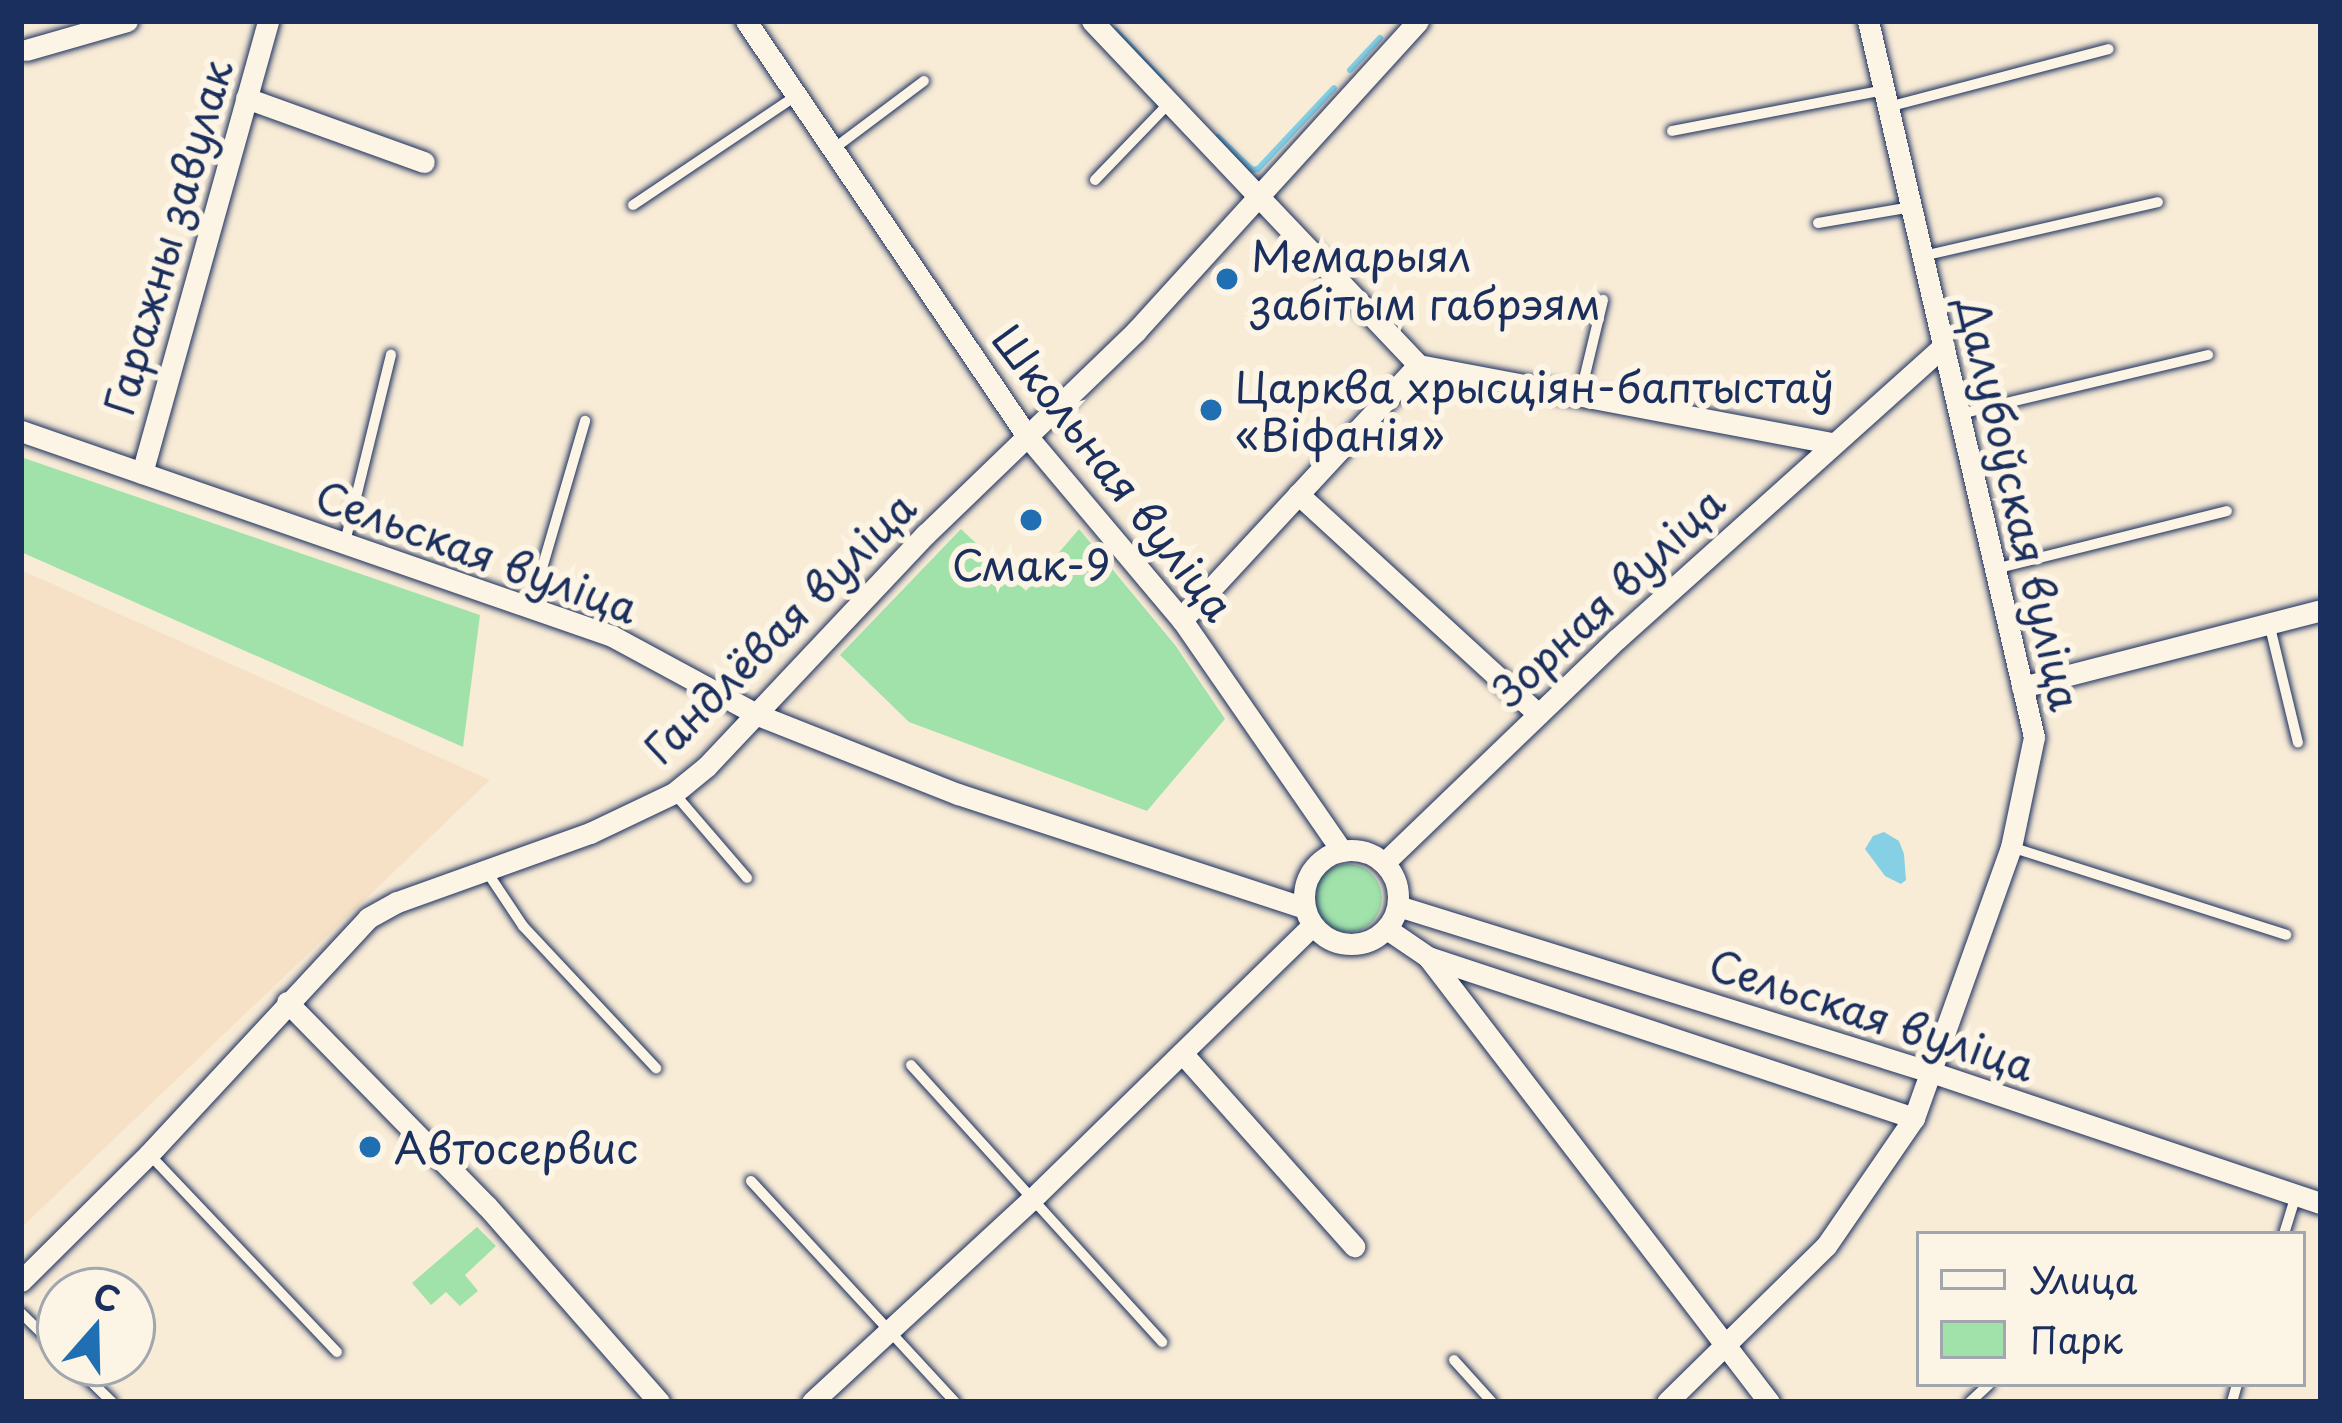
<!DOCTYPE html>
<html>
<head>
<meta charset="utf-8">
<style>
  body { margin:0 }
  #map { position:relative; width:2342px; height:1423px; overflow:hidden; background:#f9ecd7; font-family:"Playpen Sans",sans-serif }
  div>[style] { position:absolute }
  .built>* { inset:0; background:#f6e1c6 }
  .green>* { inset:0; background:#a1e2ab }
  .round { border-radius:50% }
  .water>* { inset:0; background:#85d0e5 }
  .stream>* { height:6px; margin:-3px; padding:0 3px; transform-origin:3px; border-radius:3px; background:#85d0e5 }
  .roads { filter:drop-shadow(0 0 3px #1b2f5e) drop-shadow(0 0 3px #1b2f5e) }
  .lane>* { height:10px; margin:-5px; padding:0 5px; transform-origin:5px; border-radius:5px; background:#fcf5e5 }
  .street>* { height:21px; margin:-10.5px; padding:0 10.5px; transform-origin:10.5px; border-radius:10.5px; background:#fcf5e5 }
  .street>.ring { margin:-10.5px; padding:0; box-sizing:content-box; background:none; border:21px solid #fcf5e5; border-radius:50% }
  .dots>* { width:33px; height:33px; translate:-50% -50%; box-sizing:border-box; border:6px solid #fcf5e5; border-radius:50% }
  span { translate:-50% -50%; white-space:nowrap; text-align:center; line-height:1.15; -webkit-text-stroke:12px #fcf5e5; paint-order:stroke }
  .street-label { font-size:42px; color:#1b2f5e }
  .poi-label { font-size:42px; color:#1b2f5e }
  .left { translate:0 -50%; text-align:left }
  .frame { position:absolute; inset:0; border:24px solid #1b2f5e; pointer-events:none }
  .legend { position:absolute; left:1916px; top:1231px; width:390px; height:156px; box-sizing:border-box; background:#fcf5e5; border:3px solid #a2a6af; margin:0; padding:15px 21px; list-style:none; font-size:36px; color:#1b2f5e }
  .legend li { display:flex; align-items:center; gap:24px; height:60px }
  .legend b { width:60px; border:3px solid #a2a6af }
  .north { position:absolute; left:36px; top:1267px; width:120px; height:120px; box-sizing:border-box; background:#fcf5e5; border:3px solid #a2a6af; border-radius:50%; rotate:20deg; font-size:33px; font-weight:700; line-height:48px; text-align:center; color:#1b2f5e }
  .north::after { content:''; display:block; margin:auto; width:42px; height:54px; background:#1f6fb2; clip-path:polygon(50% 0,100% 100%,50% 72%,0 100%) }
</style>
</head>
<body>
<div id="map">
  <div class="built">
    <div style="clip-path:polygon(21px 570px,490px 780px,21px 1228px)"></div>
  </div>
  <div class="green">
    <div style="clip-path:polygon(21px 457px,480px 615px,463px 747px,21px 552px)"></div>
    <div style="clip-path:polygon(961px 529px,1026px 591px,1079px 529px,1175px 645px,1225px 719px,1147px 811px,909px 722px,840px 655px)"></div>
    <div class="round" style="left:1314px;top:864px;width:68px;height:68px"></div>
    <div style="clip-path:polygon(477px 1227px,496px 1246px,465px 1275px,478px 1291px,460px 1306px,446px 1292px,431px 1305px,412px 1283px)"></div>
  </div>
  <div class="water">
    <div style="clip-path:polygon(1884px 832px,1899px 841px,1904px 854px,1906px 880px,1901px 884px,1885px 876px,1865px 849px,1873px 836px)"></div>
  </div>
  <div class="stream">
    <div style="left:1116px;top:31px;width:69px;rotate:46.8deg"></div>
    <div style="left:1350px;top:70px;width:44px;rotate:-46.8deg"></div>
    <div style="left:1218px;top:137px;width:47px;rotate:44.1deg"></div>
    <div style="left:1252px;top:170px;width:6px;rotate:-9deg"></div>
    <div style="left:1258px;top:169px;width:111px;rotate:-46.8deg"></div>
  </div>
  <div class="roads">
    <div class="lane">
      <div style="left:1888px;top:107px;width:228px;rotate:-14.7deg"></div>
      <div style="left:1672px;top:131px;width:216px;rotate:-10.9deg"></div>
      <div style="left:832px;top:150px;width:115px;rotate:-36.9deg"></div>
      <div style="left:1095px;top:180px;width:108px;rotate:-46.1deg"></div>
      <div style="left:633px;top:205px;width:196px;rotate:-33.8deg"></div>
      <div style="left:1818px;top:223px;width:95px;rotate:-9.7deg"></div>
      <div style="left:1923px;top:256px;width:241px;rotate:-12.9deg"></div>
      <div style="left:1580px;top:396px;width:99px;rotate:-76.5deg"></div>
      <div style="left:1960px;top:414px;width:255px;rotate:-13.4deg"></div>
      <div style="left:345px;top:542px;width:193px;rotate:-76.2deg"></div>
      <div style="left:1995px;top:569px;width:239px;rotate:-14deg"></div>
      <div style="left:531px;top:606px;width:193px;rotate:-73.7deg"></div>
      <div style="left:2269px;top:623px;width:123px;rotate:76.4deg"></div>
      <div style="left:674px;top:793px;width:112px;rotate:49.3deg"></div>
      <div style="left:2011px;top:847px;width:289px;rotate:17.7deg"></div>
      <div style="left:487px;top:872px;width:65px;rotate:56.3deg"></div>
      <div style="left:523px;top:926px;width:195px;rotate:46.9deg"></div>
      <div style="left:911px;top:1065px;width:374px;rotate:47.8deg"></div>
      <div style="left:149px;top:1154px;width:273px;rotate:46.5deg"></div>
      <div style="left:751px;top:1181px;width:301px;rotate:47.3deg"></div>
      <div style="left:2284px;top:1234px;width:41px;rotate:-72.9deg"></div>
      <div style="left:21px;top:1313px;width:54px;rotate:44.3deg"></div>
      <div style="left:1454px;top:1360px;width:57px;rotate:47.9deg"></div>
      <div style="left:72px;top:1363px;width:56px;rotate:44.3deg"></div>
      <div style="left:1970px;top:1402px;width:26px;rotate:-43deg"></div>
      <div style="left:2232px;top:1402px;width:19px;rotate:-74deg"></div>
    </div>
    <div class="street">
      <div style="left:746px;top:21px;width:501px;rotate:55.9deg"></div>
      <div style="left:1027px;top:436px;width:241px;rotate:49.9deg"></div>
      <div style="left:1182px;top:620px;width:281px;rotate:55.3deg"></div>
      <div style="left:1092px;top:21px;width:474px;rotate:46.5deg"></div>
      <div style="left:1418px;top:365px;width:420px;rotate:10.7deg"></div>
      <div style="left:26px;top:50px;width:105px;rotate:-16deg"></div>
      <div style="left:246px;top:98px;width:189px;rotate:19.8deg"></div>
      <div style="left:21px;top:431px;width:626px;rotate:19.13deg"></div>
      <div style="left:612px;top:636px;width:166px;rotate:28.4deg"></div>
      <div style="left:758px;top:715px;width:215px;rotate:21.6deg"></div>
      <div style="left:958px;top:794px;width:365px;rotate:18.2deg"></div>
      <div style="left:142px;top:473px;width:469px;rotate:-74.4deg"></div>
      <div style="left:1298px;top:494px;width:326px;rotate:42.5deg"></div>
      <div style="left:1182px;top:620px;width:347px;rotate:-47.2deg"></div>
      <div style="left:2022px;top:687px;width:309px;rotate:-14.4deg"></div>
      <div class="ring" style="left:1304px;top:850px;width:73px;height:73px"></div>
      <div style="left:1384px;top:863px;width:323px;rotate:-43.9deg"></div>
      <div style="left:1617px;top:639px;width:439px;rotate:-41.9deg"></div>
      <div style="left:1398px;top:906px;width:561px;rotate:17.31deg"></div>
      <div style="left:1934px;top:1073px;width:408px;rotate:18.6deg"></div>
      <div style="left:1387px;top:929px;width:50px;rotate:34.3deg"></div>
      <div style="left:1428px;top:957px;width:512px;rotate:18.33deg"></div>
      <div style="left:1428px;top:957px;width:561px;rotate:52.54deg"></div>
      <div style="left:287px;top:1002px;width:286px;rotate:45.6deg"></div>
      <div style="left:487px;top:1206px;width:261px;rotate:48.7deg"></div>
      <div style="left:1182px;top:1053px;width:259px;rotate:48.3deg"></div>
      <div style="left:21px;top:1281px;width:180px;rotate:-44.8deg"></div>
      <div style="left:149px;top:1154px;width:322px;rotate:-47.1deg"></div>
      <div style="left:368px;top:918px;width:33px;rotate:-29deg"></div>
      <div style="left:397px;top:902px;width:205px;rotate:-19.7deg"></div>
      <div style="left:590px;top:833px;width:93px;rotate:-25.5deg"></div>
      <div style="left:674px;top:793px;width:43px;rotate:-39.3deg"></div>
      <div style="left:707px;top:766px;width:319px;rotate:-46.7deg"></div>
      <div style="left:926px;top:534px;width:292px;rotate:-44deg"></div>
      <div style="left:1136px;top:331px;width:419px;rotate:-47.7deg"></div>
      <div style="left:812px;top:1402px;width:297px;rotate:-42.7deg"></div>
      <div style="left:1030px;top:1201px;width:395px;rotate:-44.3deg"></div>
      <div style="left:1667px;top:1402px;width:223px;rotate:-44.5deg"></div>
      <div style="left:1826px;top:1246px;width:155px;rotate:-55.5deg"></div>
      <div style="left:1914px;top:1118px;width:288px;rotate:-70.3deg"></div>
      <div style="left:2011px;top:847px;width:112px;rotate:-78.2deg"></div>
      <div style="left:2034px;top:737px;width:735px;rotate:-103.05deg"></div>
    </div>
  </div>
  <div class="dots">
    <div style="left:1227px;top:279px;background:#1f6fb2"></div>
    <div style="left:1211px;top:410px;background:#1f6fb2"></div>
    <div style="left:1031px;top:520px;background:#1f6fb2"></div>
    <div style="left:370px;top:1147px;background:#1f6fb2"></div>
  </div>
  <div class="street-label">
    <span style="left:167px;top:237px;rotate:-74deg">Гаражны завулак</span>
    <span style="left:1114px;top:472px;rotate:52deg">Школьная вуліца</span>
    <span style="left:2020px;top:504px;rotate:77deg">Далубоўская вуліца</span>
    <span style="left:477px;top:551px;rotate:20deg">Сельская вуліца</span>
    <span style="left:1608px;top:596px;rotate:-43deg">Зорная вуліца</span>
    <span style="left:779px;top:627px;rotate:-45deg">Гандлёвая вуліца</span>
    <span style="left:1872px;top:1014px;rotate:18deg">Сельская вуліца</span>
  </div>
  <div class="poi-label">
    <span class="left" style="left:1251px;top:279px">Мемарыял<br>забітым габрэям</span>
    <span class="left" style="left:1235px;top:410px">Царква хрысціян-баптыстаў<br>«Віфанія»</span>
    <span style="left:1031px;top:564px">Смак-9</span>
    <span class="left" style="left:394px;top:1147px">Автосервис</span>
  </div>
  <div class="frame"></div>
  <ul class="legend">
  <li><b style="height:15px;background:#fcf5e5"></b>Улица</li>
  <li><b style="height:33px;background:#a1e2ab"></b>Парк</li>
  </ul>
  <div class="north">С</div>
</div>
</body>
</html>
